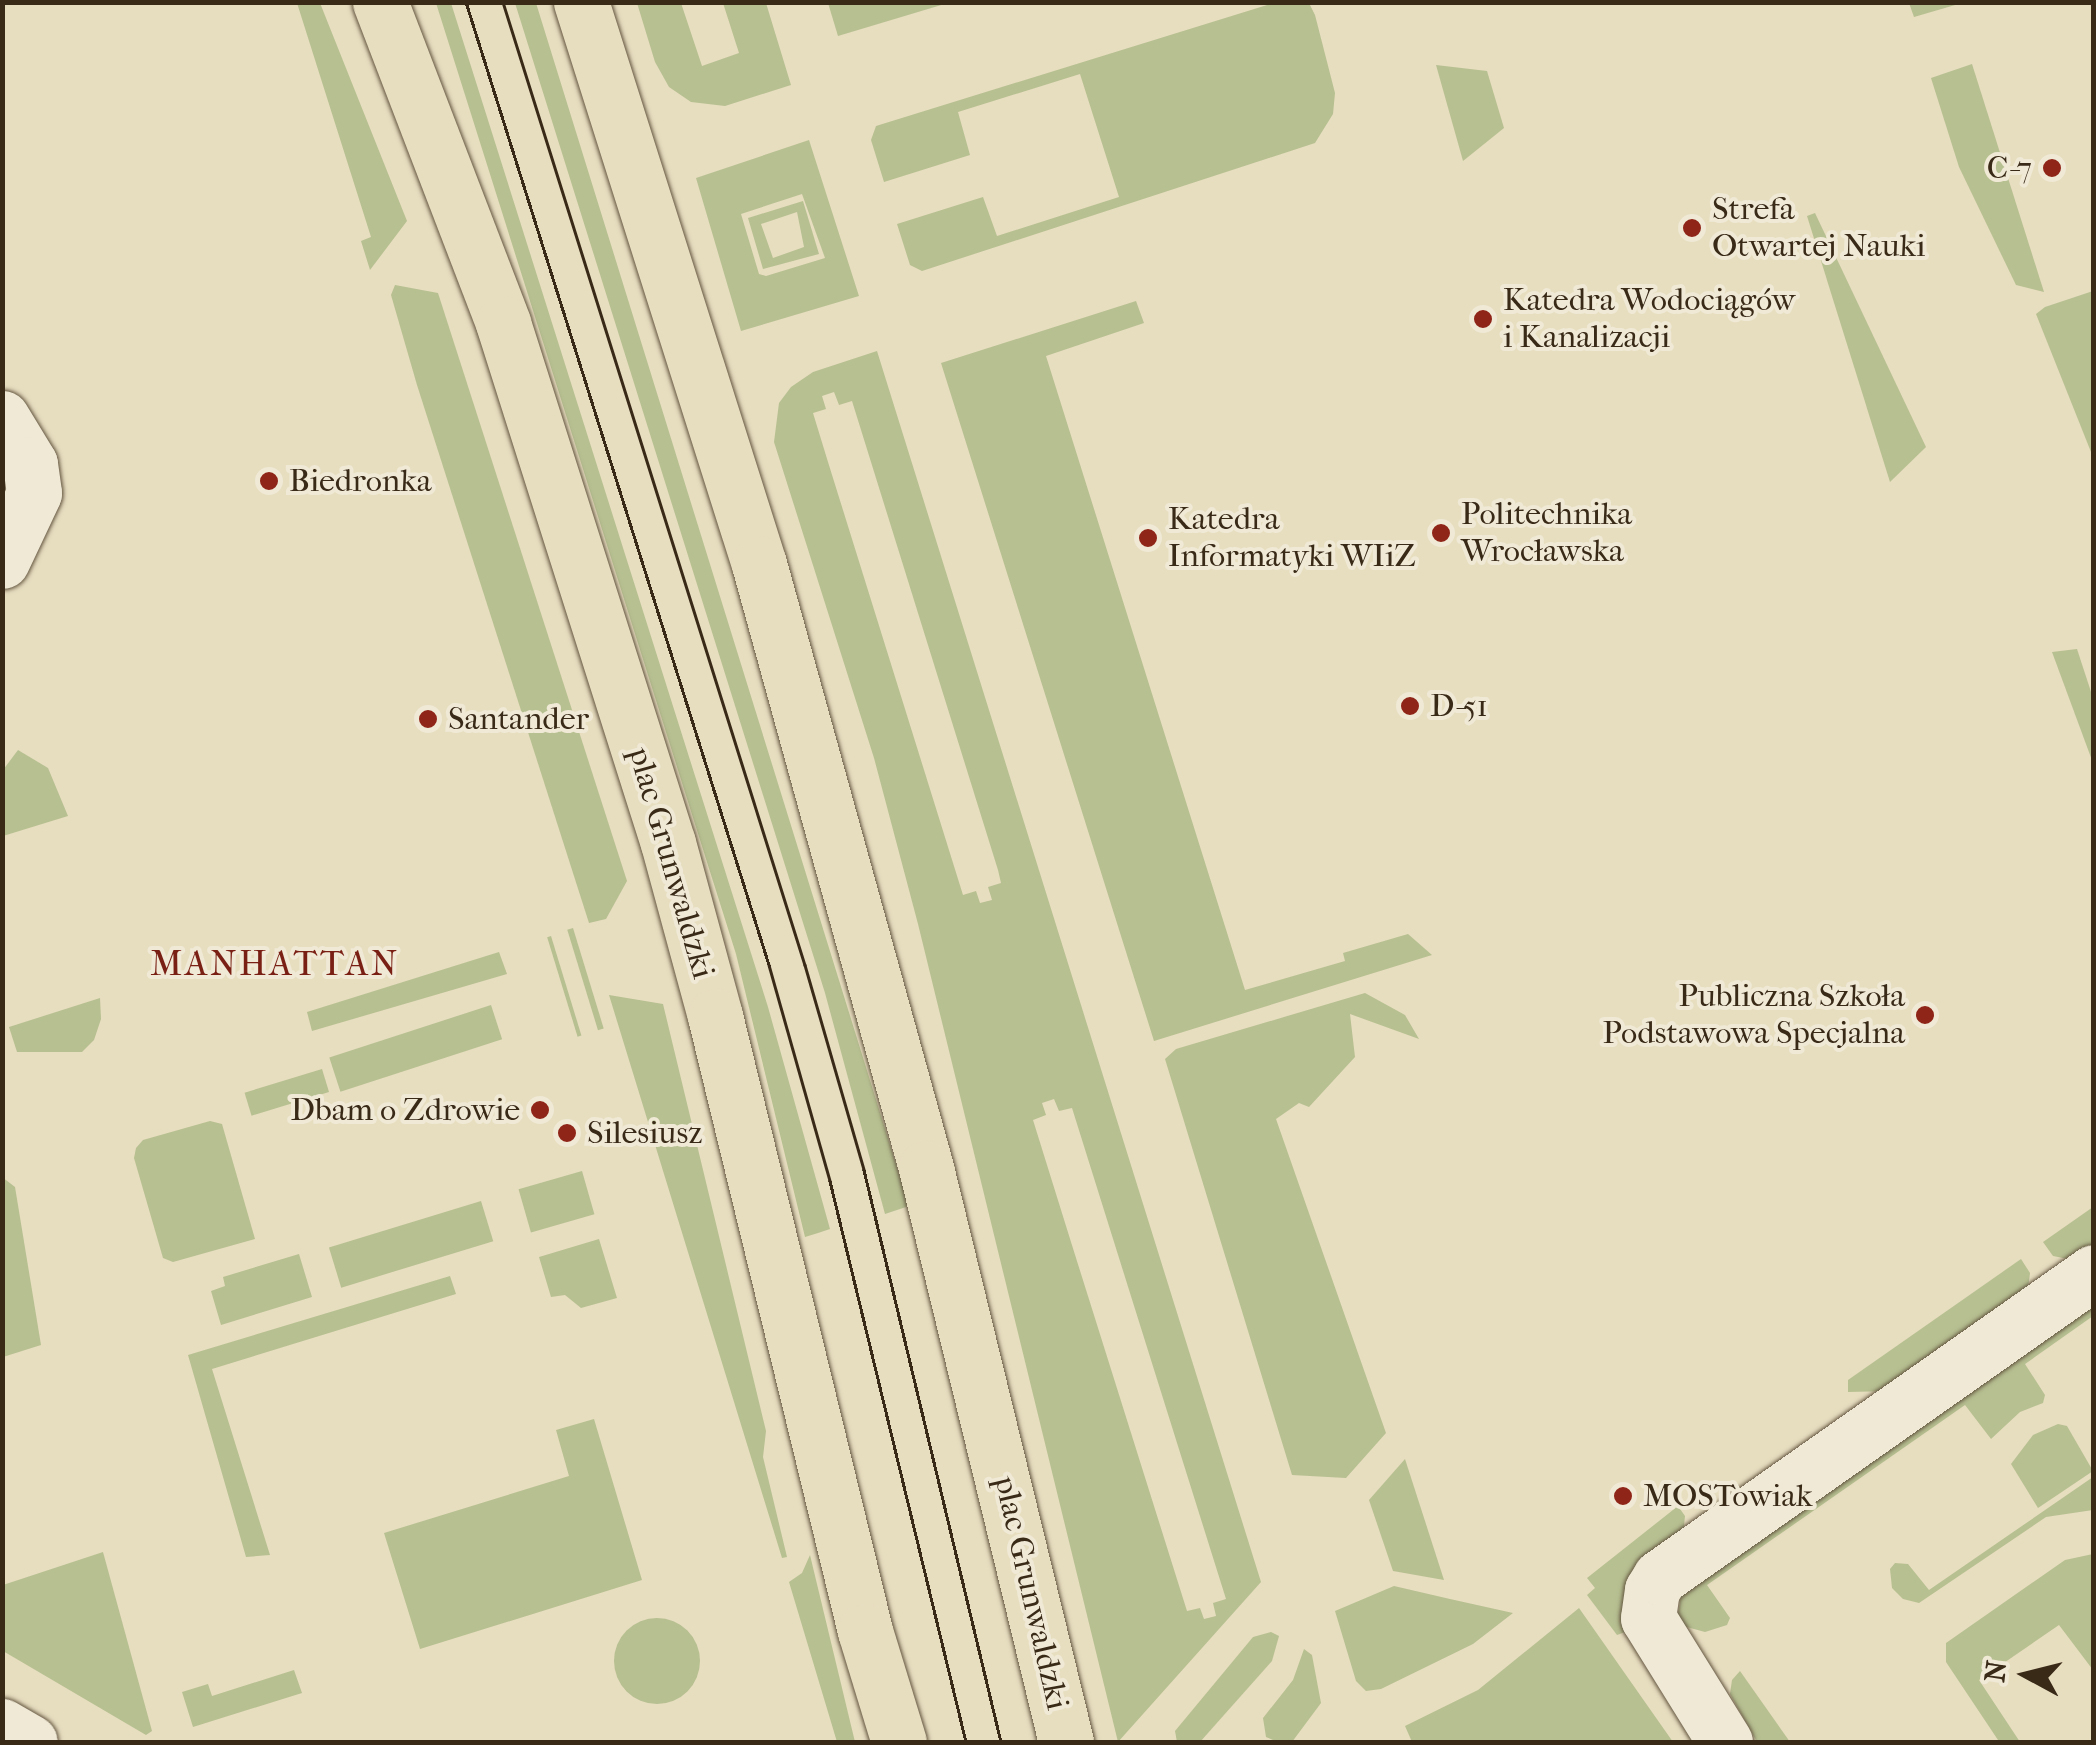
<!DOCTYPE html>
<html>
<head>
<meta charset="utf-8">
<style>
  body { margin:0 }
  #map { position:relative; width:2096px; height:1745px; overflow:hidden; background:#e7ddbf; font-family:"IM FELL French Canon",serif }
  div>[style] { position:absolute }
  .green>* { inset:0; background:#b7c091; transform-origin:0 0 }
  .round { border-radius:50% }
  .roads { filter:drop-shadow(0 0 2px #645641) drop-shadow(0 0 2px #645641) }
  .minor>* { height:55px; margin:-27.5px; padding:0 27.5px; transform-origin:27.5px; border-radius:27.5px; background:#efe9d5 }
  .major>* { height:55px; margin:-27.5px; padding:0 27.5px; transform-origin:27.5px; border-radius:27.5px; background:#e7ddbf }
  .tram>* { height:2.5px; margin:-1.25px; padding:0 1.25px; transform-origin:1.25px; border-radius:1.25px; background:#392917 }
  .dots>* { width:28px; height:28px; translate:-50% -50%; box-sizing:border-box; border:5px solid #efe9d5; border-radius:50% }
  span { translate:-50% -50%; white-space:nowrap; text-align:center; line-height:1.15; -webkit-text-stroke:8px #efe9d5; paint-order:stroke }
  .poi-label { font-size:32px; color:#392917 }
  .right { translate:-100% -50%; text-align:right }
  .left { translate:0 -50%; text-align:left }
  .street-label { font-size:32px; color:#392917 }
  .neighbourhood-label { font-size:35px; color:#7a1f14; letter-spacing:2.5px }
  .frame { position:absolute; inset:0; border:5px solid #392917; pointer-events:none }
  .north { position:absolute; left:1976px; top:1625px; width:100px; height:100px; -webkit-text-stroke:8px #efe9d5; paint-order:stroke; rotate:277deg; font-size:28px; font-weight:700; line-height:40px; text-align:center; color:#392917 }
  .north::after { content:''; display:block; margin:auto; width:35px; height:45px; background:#392917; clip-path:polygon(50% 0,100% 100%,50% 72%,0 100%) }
</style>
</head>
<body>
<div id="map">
  <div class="green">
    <div style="clip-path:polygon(297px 3px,320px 3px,407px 221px,370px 270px,361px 241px,371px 237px)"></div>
    <div style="clip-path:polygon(436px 3px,451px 3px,768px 1007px,830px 1229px,818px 1233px,805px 1237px,736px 954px)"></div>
    <div style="clip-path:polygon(515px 3px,536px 3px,909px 1206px,885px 1214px,825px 993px)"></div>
    <div style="clip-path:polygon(637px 3px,681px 3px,702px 66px,739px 53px,723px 3px,766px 3px,791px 85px,725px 106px,691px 102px,669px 87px,655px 62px)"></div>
    <div style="clip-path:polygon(828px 3px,828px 2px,948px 3px,838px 36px)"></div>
    <div style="clip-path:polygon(1274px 3px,1309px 3px,1315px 15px,1335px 93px,1333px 114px,1315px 143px,922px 271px,910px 265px,897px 224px,983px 197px,997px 236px,1119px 197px,1080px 74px,958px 112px,970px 155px,884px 182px,871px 140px,876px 126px)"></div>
    <div style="clip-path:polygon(1909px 3px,1909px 2px,1962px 3px,1914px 17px)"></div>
    <div style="clip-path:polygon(1972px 64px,2044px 292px,2016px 285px,1959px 167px,1931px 78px)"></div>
    <div style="clip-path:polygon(1436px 65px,1487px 71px,1504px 128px,1463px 161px)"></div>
    <div style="clip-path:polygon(evenodd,809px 140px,859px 296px,741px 331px,696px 178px,809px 140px,802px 194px,825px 258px,766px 276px,759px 274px,741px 214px,802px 194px)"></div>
    <div style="clip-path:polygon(evenodd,803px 201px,819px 254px,763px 269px,748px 218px,803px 201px,797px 212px,804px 247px,773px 258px,761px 224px,797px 212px)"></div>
    <div style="clip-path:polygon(1815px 213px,1926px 447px,1890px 482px,1807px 216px)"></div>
    <div style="clip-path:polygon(395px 285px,438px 293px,627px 881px,606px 919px,589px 923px,417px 385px,391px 295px)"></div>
    <div style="clip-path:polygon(2093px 291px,2094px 291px,2093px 457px,2036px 314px,2045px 307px)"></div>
    <div style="clip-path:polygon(1136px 301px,1144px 323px,1046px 356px,1245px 990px,1345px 961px,1343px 953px,1408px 934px,1432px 955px,1154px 1041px,941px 363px)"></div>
    <div style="clip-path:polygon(evenodd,877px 351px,1261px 1582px,1118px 1742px,918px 924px,874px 758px,774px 442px,779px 403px,791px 387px,813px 372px,877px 351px,834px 392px,839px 405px,852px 401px,998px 870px,1001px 883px,988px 887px,992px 900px,980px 903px,976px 891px,963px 895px,828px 462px,813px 413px,826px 409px,822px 396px,834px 392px,877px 351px,1054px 1099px,1059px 1111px,1072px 1108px,1172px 1427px,1226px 1599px,1213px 1603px,1216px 1616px,1204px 1619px,1200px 1608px,1187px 1611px,1071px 1242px,1033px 1120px,1046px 1115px,1042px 1103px,1054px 1099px)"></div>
    <div style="clip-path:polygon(2077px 649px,2093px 698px,2093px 763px,2052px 652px)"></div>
    <div style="clip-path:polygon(18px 750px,48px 768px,68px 816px,3px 836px,3px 770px)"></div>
    <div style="left:573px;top:928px;width:105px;height:6px;rotate:73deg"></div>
    <div style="left:551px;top:936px;width:104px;height:4px;rotate:73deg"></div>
    <div style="clip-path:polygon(499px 952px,507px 974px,312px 1031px,307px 1012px)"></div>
    <div style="clip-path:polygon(1365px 993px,1405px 1015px,1419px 1039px,1350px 1014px,1355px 1057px,1309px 1107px,1299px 1103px,1276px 1119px,1386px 1433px,1346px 1478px,1292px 1475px,1165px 1059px,1176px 1049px)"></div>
    <div style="clip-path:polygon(609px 995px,663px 1004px,766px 1431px,763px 1457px,787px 1557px,782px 1558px)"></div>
    <div style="clip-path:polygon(100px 998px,101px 1019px,94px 1040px,82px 1052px,17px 1052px,9px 1027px)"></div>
    <div style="left:491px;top:1005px;width:36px;height:170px;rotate:72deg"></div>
    <div style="left:322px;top:1069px;width:24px;height:81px;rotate:73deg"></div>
    <div style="clip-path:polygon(210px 1121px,222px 1124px,255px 1239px,173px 1262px,163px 1258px,134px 1158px,136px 1148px,143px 1140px)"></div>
    <div style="left:582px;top:1171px;width:45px;height:66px;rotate:74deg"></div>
    <div style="clip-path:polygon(2px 1177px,15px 1187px,41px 1345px,3px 1357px)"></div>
    <div style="left:481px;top:1201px;width:42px;height:159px;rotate:73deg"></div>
    <div style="clip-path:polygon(2093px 1207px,2093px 1251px,2078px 1261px,2053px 1256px,2043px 1242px)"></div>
    <div style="clip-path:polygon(599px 1239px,617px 1298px,581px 1308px,565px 1295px,551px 1297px,539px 1257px)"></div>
    <div style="clip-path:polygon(299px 1254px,312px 1297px,221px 1325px,211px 1291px,225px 1286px,223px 1277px)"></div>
    <div style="clip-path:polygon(2021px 1259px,2030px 1273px,2027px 1296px,1891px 1391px,1848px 1392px,1848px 1380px)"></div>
    <div style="clip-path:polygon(450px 1276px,456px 1294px,212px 1369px,270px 1555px,246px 1557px,188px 1355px)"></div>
    <div style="clip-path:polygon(2093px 1300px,2093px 1316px,2025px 1364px,2045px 1395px,2043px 1403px,2020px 1412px,1991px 1439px,1965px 1405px,1707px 1585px,1730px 1618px,1727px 1625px,1705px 1632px,1683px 1626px,1678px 1615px,1681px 1595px)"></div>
    <div style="clip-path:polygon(594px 1419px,642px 1580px,420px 1649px,384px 1533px,569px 1476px,556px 1430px)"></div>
    <div style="clip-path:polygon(2058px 1424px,2067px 1426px,2093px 1471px,2038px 1508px,2011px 1464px,2033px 1435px)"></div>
    <div style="clip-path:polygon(1405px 1459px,1444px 1580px,1393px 1571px,1369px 1500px)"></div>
    <div style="clip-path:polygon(2093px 1477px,2093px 1510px,2046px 1517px,1919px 1603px,1903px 1599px,1892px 1588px,1890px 1569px,1895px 1563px,1908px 1564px,1929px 1590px)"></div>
    <div style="clip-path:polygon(1678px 1506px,1685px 1516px,1683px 1535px,1625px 1632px,1617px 1635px,1587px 1595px,1595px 1588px,1587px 1578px)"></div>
    <div style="clip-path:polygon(103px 1552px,152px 1731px,146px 1735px,3px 1651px,3px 1585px)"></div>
    <div style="clip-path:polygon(2093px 1554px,2093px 1670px,2059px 1625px,1979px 1680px,2020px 1742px,1996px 1742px,1998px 1740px,1946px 1662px,1946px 1643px,2065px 1560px)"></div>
    <div style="clip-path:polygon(810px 1555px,855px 1742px,837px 1742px,789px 1582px,802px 1573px)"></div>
    <div style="clip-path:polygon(1394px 1586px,1450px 1599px,1513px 1613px,1473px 1644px,1381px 1689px,1366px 1691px,1356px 1681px,1335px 1611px)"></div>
    <div style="clip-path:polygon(1579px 1608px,1673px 1742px,1412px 1742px,1405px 1726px,1478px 1690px)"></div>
    <div class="round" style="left:614px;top:1618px;width:86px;height:86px"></div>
    <div style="clip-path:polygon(1271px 1632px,1279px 1636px,1272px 1661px,1200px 1742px,1177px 1742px,1175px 1731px,1253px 1637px)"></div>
    <div style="clip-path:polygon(1304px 1649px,1312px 1655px,1321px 1703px,1292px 1742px,1278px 1742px,1266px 1737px,1263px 1718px,1293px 1680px)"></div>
    <div style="clip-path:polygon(294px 1670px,302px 1693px,193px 1727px,182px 1692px,208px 1684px,212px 1696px)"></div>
    <div style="clip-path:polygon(1740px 1671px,1790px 1742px,1757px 1742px,1730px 1694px,1732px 1680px)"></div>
  </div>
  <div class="roads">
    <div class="minor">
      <div style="left:2px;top:418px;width:54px;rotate:58.7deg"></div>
      <div style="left:30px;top:464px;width:29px;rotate:82deg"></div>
      <div style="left:34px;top:493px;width:75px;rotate:115.2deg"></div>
      <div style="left:2px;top:1726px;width:32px;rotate:30deg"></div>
      <div style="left:1725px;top:1742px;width:146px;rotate:-121.8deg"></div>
      <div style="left:1648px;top:1618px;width:28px;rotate:-82deg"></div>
      <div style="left:1652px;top:1590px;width:15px;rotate:-58deg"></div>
      <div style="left:1660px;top:1577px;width:530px;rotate:-35.1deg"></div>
    </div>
    <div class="major">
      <div style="left:380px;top:2px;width:344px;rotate:69deg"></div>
      <div style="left:503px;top:323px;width:546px;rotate:72.4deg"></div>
      <div style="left:668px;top:843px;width:179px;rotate:74.8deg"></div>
      <div style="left:715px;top:1016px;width:633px;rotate:76.29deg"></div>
      <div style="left:865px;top:1631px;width:116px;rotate:73deg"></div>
      <div style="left:581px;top:2px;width:590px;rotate:72.43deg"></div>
      <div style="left:759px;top:564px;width:627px;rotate:74.54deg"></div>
      <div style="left:926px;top:1168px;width:591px;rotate:76.29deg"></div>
    </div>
  </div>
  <div class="tram">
    <div style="left:466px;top:2px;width:1010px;rotate:72.53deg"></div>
    <div style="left:769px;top:965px;width:224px;rotate:74.2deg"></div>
    <div style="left:830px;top:1181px;width:577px;rotate:76.37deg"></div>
    <div style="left:503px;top:2px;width:1009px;rotate:72.59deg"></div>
    <div style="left:805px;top:965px;width:213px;rotate:73.9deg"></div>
    <div style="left:864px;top:1170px;width:588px;rotate:76.53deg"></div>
  </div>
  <div class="dots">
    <div style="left:2052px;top:168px;background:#8f2418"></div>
    <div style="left:1692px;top:228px;background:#8f2418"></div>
    <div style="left:1483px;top:319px;background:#8f2418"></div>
    <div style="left:269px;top:481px;background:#8f2418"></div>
    <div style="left:1441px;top:533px;background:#8f2418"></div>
    <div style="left:1148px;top:538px;background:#8f2418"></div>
    <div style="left:1410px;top:706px;background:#8f2418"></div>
    <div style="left:428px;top:719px;background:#8f2418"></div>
    <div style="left:1925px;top:1015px;background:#8f2418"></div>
    <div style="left:540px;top:1110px;background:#8f2418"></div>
    <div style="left:567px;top:1133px;background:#8f2418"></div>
    <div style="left:1623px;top:1496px;background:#8f2418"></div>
  </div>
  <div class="poi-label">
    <span class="right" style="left:2032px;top:168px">C-7</span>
    <span class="left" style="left:1712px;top:228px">Strefa<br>Otwartej Nauki</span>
    <span class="left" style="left:1503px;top:319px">Katedra Wodociągów<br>i Kanalizacji</span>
    <span class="left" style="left:289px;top:481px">Biedronka</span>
    <span class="left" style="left:1461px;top:533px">Politechnika<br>Wrocławska</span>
    <span class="left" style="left:1168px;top:538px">Katedra<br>Informatyki WIiZ</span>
    <span class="left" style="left:1430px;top:706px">D-51</span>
    <span class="left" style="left:448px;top:719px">Santander</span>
    <span class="right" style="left:1905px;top:1015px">Publiczna Szkoła<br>Podstawowa Specjalna</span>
    <span class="right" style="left:520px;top:1110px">Dbam o Zdrowie</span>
    <span class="left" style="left:587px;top:1133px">Silesiusz</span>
    <span class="left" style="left:1643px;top:1496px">MOSTowiak</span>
  </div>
  <div class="street-label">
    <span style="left:671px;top:863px;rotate:74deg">plac Grunwaldzki</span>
    <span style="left:1031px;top:1593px;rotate:77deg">plac Grunwaldzki</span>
  </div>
  <div class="neighbourhood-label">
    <span style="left:275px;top:964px">MANHATTAN</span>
  </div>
  <div class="frame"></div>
  <div class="north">N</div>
</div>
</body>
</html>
